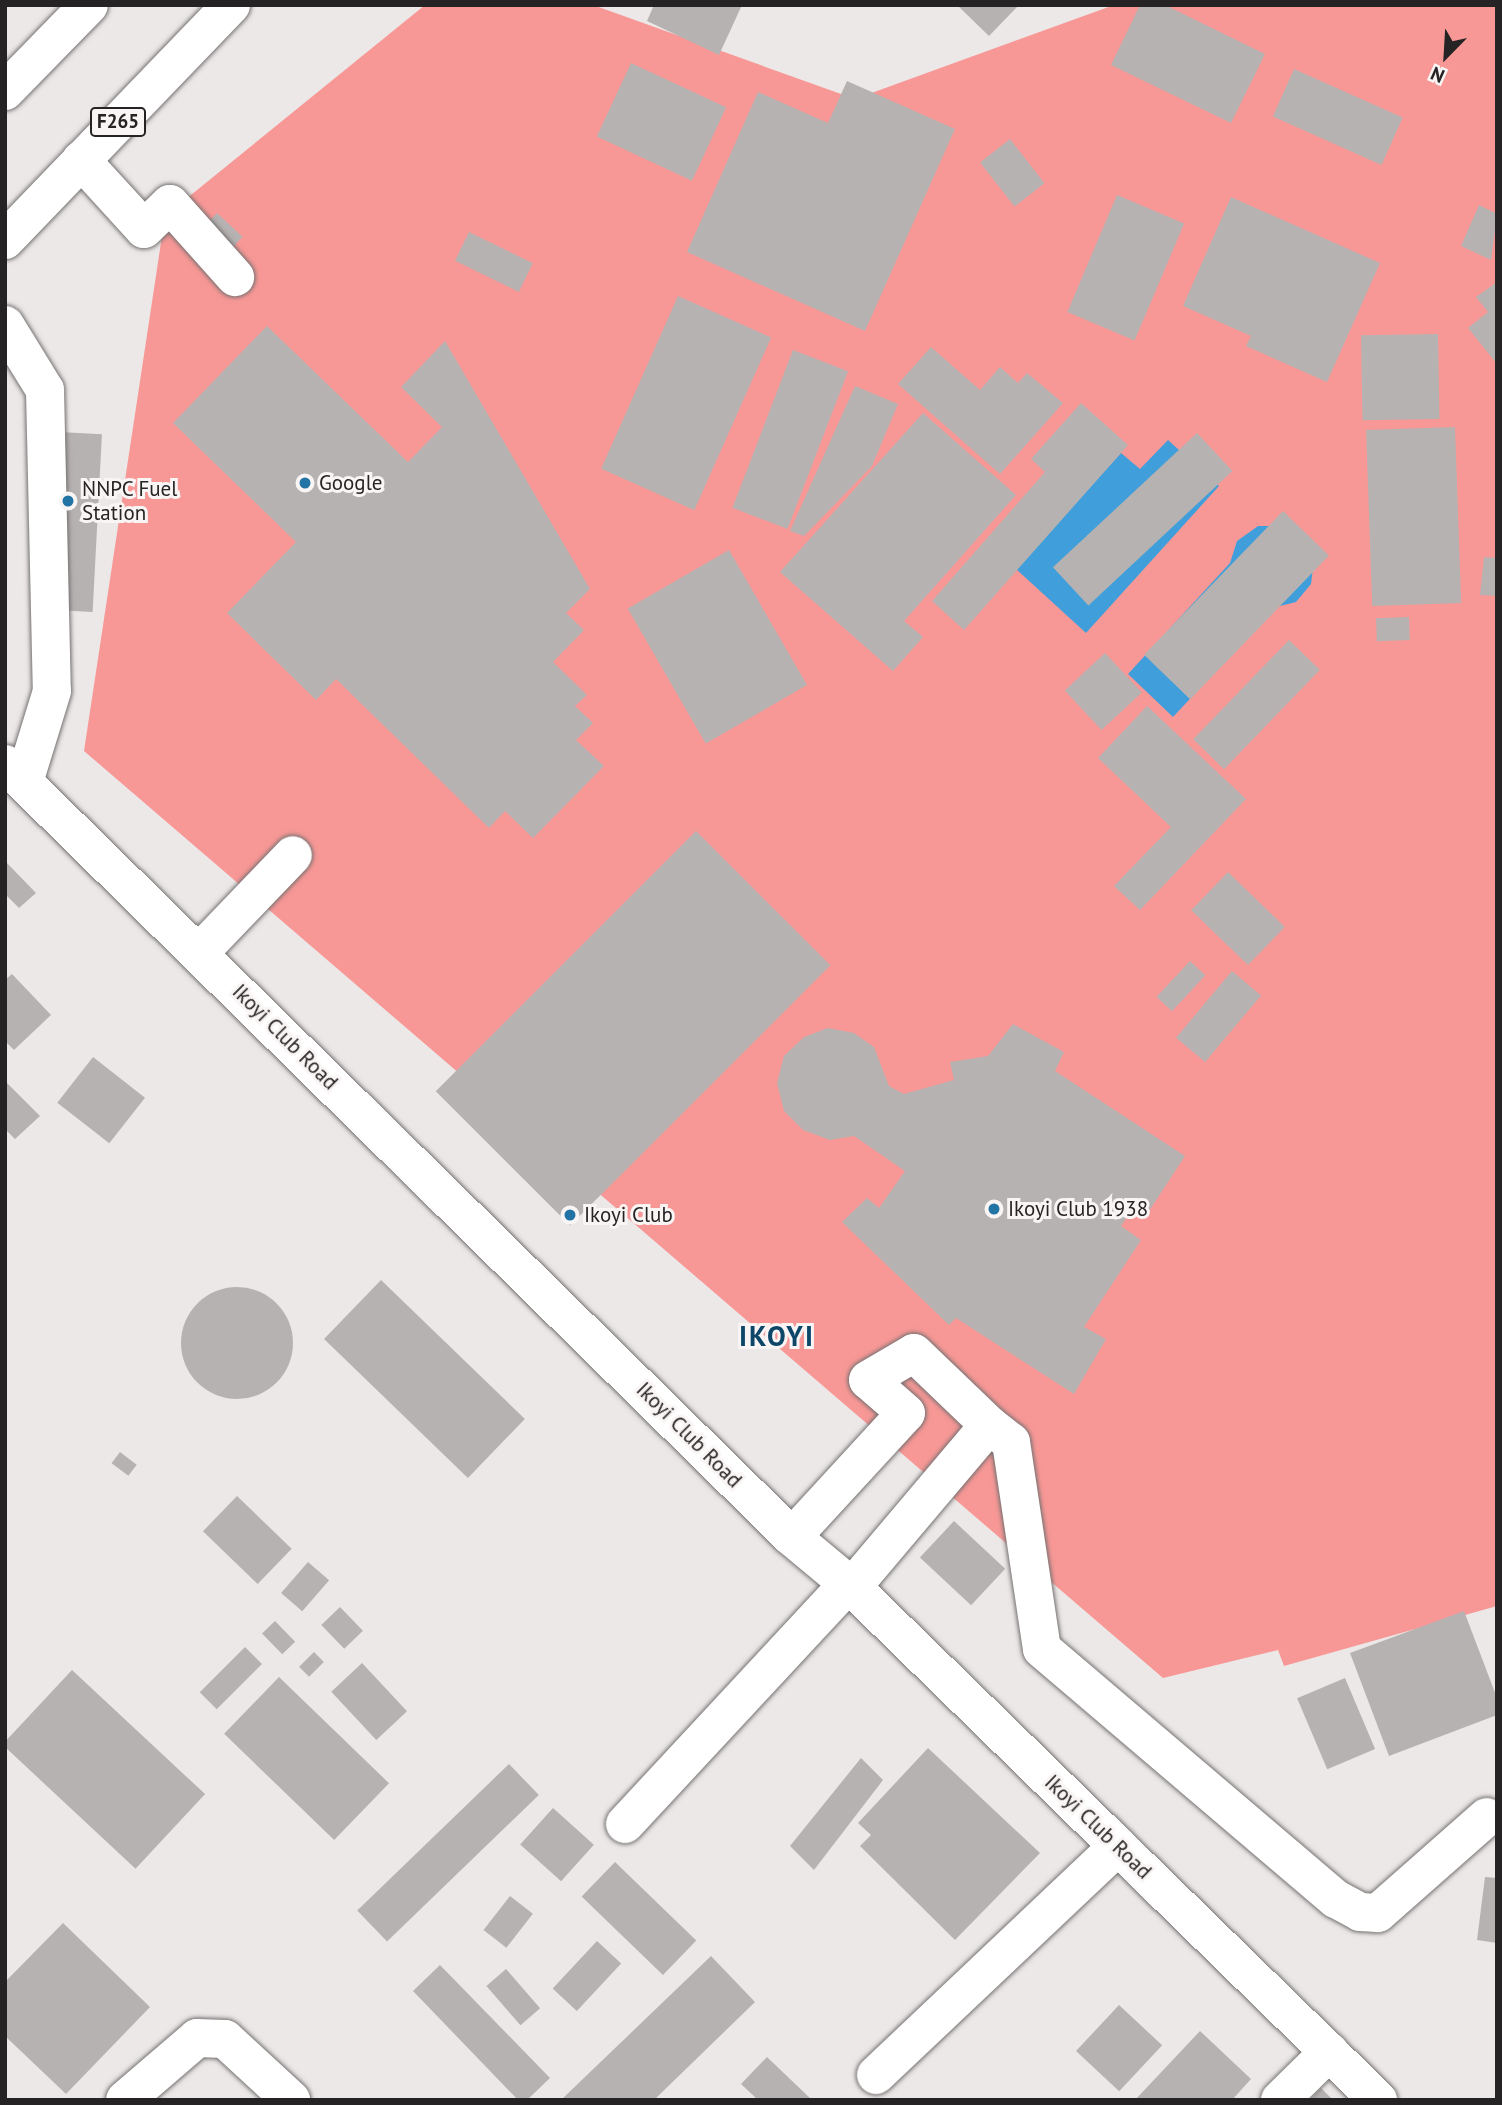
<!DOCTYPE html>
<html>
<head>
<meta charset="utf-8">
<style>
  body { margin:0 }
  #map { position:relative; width:1502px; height:2105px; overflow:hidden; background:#ece8e8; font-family:"PT Sans",sans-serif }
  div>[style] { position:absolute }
  .green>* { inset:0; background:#f89896 }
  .water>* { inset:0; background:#409fdb }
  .building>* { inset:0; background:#b6b2b1; transform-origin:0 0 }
  .round { border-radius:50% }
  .roads { filter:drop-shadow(0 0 2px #767272) drop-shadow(0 0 2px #767272) }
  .minor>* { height:38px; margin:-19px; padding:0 19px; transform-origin:19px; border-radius:19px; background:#fff }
  .major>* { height:38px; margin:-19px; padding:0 19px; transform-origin:19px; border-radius:19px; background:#fff }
  .dots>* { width:19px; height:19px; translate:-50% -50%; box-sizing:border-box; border:4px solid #faf5f5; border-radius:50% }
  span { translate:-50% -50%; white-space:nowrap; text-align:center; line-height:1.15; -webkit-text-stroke:6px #faf5f5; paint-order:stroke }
  .shield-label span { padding:2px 5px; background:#faf5f5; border:2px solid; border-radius:5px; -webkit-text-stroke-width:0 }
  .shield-label { font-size:19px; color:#252323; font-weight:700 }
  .poi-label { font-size:21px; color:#252323 }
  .left { translate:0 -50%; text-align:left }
  .street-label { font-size:21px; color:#252323 }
  .district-label { font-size:28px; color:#0c4668; font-weight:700; letter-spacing:2px }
  .frame { position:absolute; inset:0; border:7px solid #252323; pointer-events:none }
  .north { position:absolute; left:1411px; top:21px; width:70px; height:70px; -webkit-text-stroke:5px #faf5f5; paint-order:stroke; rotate:204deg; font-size:19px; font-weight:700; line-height:28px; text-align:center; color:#252323 }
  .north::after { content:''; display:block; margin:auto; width:24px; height:32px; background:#252323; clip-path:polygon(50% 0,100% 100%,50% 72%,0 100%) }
</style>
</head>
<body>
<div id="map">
  <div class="green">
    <div style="clip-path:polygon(425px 5px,593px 5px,855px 99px,1114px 5px,1497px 5px,1497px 1606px,1284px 1666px,1278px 1650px,1163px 1678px,84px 751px,165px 216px)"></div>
  </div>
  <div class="water">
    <div style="clip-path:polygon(1168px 440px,1219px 486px,1086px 633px,1016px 569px,1121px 453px,1140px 469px)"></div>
    <div style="clip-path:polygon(1258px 526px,1280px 526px,1314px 560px,1311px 584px,1296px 602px,1276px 607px,1173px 717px,1128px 674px,1230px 563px,1237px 541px)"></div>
  </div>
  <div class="building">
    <div style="clip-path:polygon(654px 5px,742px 5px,719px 55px,647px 21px)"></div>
    <div style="clip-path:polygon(957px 5px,1019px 5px,989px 36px)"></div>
    <div style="clip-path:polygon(1140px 5px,1165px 5px,1265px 54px,1231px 123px,1111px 65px)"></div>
    <div style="left:631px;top:63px;width:105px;height:81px;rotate:25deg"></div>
    <div style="left:1294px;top:69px;width:119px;height:52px;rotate:24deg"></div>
    <div style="clip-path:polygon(847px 81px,955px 129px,865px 331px,687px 252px,758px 92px,828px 123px)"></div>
    <div style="left:1010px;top:139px;width:56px;height:38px;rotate:52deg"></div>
    <div style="left:1117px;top:195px;width:73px;height:127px;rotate:23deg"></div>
    <div style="clip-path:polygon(1231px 197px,1380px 263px,1327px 382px,1246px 346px,1251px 336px,1183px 306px)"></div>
    <div style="clip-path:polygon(1479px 205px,1497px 214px,1491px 260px,1461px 246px)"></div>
    <div style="left:217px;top:213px;width:35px;height:28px;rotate:43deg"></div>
    <div style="left:469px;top:232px;width:71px;height:32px;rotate:26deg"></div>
    <div style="clip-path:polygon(1497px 282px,1497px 364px,1468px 328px,1488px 312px,1476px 297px)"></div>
    <div style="left:678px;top:296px;width:102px;height:189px;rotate:24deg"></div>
    <div style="clip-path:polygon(267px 326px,408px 462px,442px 427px,401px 387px,445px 341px,590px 589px,566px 613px,584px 630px,553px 662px,587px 695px,575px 706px,593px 723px,576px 740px,604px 766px,533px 838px,505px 811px,489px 828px,336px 679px,316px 700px,227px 613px,296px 542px,173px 423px)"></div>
    <div style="left:1438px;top:334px;width:85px;height:77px;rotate:89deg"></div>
    <div style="clip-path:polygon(931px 347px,980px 390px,1000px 367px,1018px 383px,1027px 373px,1063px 403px,1000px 474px,898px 384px)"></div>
    <div style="left:793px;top:350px;width:59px;height:169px;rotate:21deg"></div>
    <div style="clip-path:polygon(855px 386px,898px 404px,872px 466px,804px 536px,790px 531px)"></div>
    <div style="clip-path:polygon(1081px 403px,1128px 445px,964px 630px,932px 601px,1045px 472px,1031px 459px)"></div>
    <div style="clip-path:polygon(923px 413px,1016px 495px,904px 621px,923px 637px,893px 671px,780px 572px)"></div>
    <div style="left:1455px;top:427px;width:176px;height:89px;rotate:88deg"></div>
    <div style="left:59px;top:432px;width:43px;height:178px;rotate:3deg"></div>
    <div style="left:1197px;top:433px;width:52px;height:197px;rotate:47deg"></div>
    <div style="left:1283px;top:511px;width:64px;height:200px;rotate:44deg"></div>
    <div style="left:729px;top:550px;width:156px;height:117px;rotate:60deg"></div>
    <div style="clip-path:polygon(1484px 557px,1497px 558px,1497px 596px,1480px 595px)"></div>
    <div style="left:1409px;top:617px;width:23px;height:33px;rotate:88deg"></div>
    <div style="left:1289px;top:640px;width:43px;height:138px;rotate:44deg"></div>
    <div style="left:1105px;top:653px;width:54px;height:55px;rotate:47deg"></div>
    <div style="clip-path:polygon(1147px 706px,1246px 799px,1140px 910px,1114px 886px,1171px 827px,1098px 758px)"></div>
    <div style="left:696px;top:831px;width:190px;height:368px;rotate:45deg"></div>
    <div style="clip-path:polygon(5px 861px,36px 893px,19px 908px,5px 894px)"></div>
    <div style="left:1228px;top:872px;width:79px;height:53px;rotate:44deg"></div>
    <div style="left:1190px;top:961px;width:21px;height:49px;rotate:43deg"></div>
    <div style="left:1232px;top:971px;width:38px;height:87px;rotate:40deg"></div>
    <div style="clip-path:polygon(12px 974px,51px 1015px,14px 1050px,5px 1041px,5px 980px)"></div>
    <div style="clip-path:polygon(1013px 1024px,1064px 1052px,1055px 1071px,1185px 1156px,1149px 1211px,1137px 1203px,1121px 1226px,1141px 1240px,1084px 1327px,1106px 1339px,1074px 1394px,956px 1318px,949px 1325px,842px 1222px,867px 1198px,879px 1208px,905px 1171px,854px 1136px,830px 1140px,803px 1130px,784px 1111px,777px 1083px,784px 1056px,804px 1037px,828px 1028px,854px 1033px,874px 1047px,889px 1086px,904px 1094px,954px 1080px,950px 1062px,988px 1056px)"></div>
    <div style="left:93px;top:1057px;width:66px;height:58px;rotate:38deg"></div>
    <div style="clip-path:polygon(5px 1081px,40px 1116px,15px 1139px,5px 1129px)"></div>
    <div style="left:381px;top:1280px;width:200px;height:82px;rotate:44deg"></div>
    <div class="round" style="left:181px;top:1287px;width:112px;height:112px"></div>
    <div style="left:120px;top:1452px;width:21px;height:14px;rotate:37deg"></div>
    <div style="left:237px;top:1496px;width:76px;height:49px;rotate:44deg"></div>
    <div style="left:954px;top:1521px;width:70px;height:50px;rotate:43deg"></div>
    <div style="left:308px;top:1562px;width:28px;height:41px;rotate:41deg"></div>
    <div style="left:340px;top:1607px;width:33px;height:26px;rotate:46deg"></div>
    <div style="clip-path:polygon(1464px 1611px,1497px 1698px,1497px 1715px,1389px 1756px,1350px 1653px)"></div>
    <div style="left:275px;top:1621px;width:29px;height:18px;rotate:46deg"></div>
    <div style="left:245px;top:1647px;width:24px;height:64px;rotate:45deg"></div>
    <div style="left:314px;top:1652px;width:14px;height:21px;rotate:45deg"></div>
    <div style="left:362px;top:1663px;width:66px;height:42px;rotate:47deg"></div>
    <div style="left:72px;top:1670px;width:182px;height:102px;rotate:43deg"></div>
    <div style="left:279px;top:1677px;width:153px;height:79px;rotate:44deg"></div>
    <div style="left:1345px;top:1678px;width:77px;height:52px;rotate:67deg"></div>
    <div style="clip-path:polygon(928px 1748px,1040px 1853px,955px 1940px,860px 1846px,871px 1835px,858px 1823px)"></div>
    <div style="clip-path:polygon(861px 1758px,883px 1780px,814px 1870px,790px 1846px)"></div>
    <div style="left:509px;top:1764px;width:43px;height:211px;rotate:46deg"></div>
    <div style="left:553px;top:1808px;width:55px;height:49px;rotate:42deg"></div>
    <div style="left:615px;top:1862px;width:113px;height:48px;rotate:44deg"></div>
    <div style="clip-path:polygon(1485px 1877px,1497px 1878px,1497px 1943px,1477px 1940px)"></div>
    <div style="left:510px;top:1896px;width:29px;height:43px;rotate:38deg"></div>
    <div style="clip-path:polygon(63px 1923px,150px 2007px,66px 2094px,5px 2036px,5px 1982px)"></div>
    <div style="left:597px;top:1941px;width:33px;height:65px;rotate:43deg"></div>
    <div style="clip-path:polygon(711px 1956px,755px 2002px,654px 2100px,561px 2100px)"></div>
    <div style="clip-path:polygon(440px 1965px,550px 2078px,527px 2100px,518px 2100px,413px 1991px)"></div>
    <div style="left:506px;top:1969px;width:52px;height:26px;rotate:49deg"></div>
    <div style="left:1119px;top:2005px;width:59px;height:63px;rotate:43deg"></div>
    <div style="clip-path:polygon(1200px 2031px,1251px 2079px,1232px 2100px,1135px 2100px)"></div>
    <div style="clip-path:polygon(767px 2057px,812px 2100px,758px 2100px,741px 2084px)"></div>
    <div style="clip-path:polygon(1321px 2088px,1333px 2100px,1310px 2100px)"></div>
  </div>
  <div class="roads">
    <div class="minor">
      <div style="left:81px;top:160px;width:93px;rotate:47.6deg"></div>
      <div style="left:144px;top:229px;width:36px;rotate:-44deg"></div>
      <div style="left:170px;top:204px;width:98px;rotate:48.3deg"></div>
      <div style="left:5px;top:325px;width:76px;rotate:58.4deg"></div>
      <div style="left:45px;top:390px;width:301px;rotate:88.7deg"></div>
      <div style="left:52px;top:691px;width:95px;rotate:107.1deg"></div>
      <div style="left:200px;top:952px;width:134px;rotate:-46.2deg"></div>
      <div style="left:989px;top:1425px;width:28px;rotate:38deg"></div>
      <div style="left:1011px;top:1442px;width:209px;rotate:81.5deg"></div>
      <div style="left:1042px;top:1649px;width:386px;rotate:40.4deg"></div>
      <div style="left:1336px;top:1899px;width:27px;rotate:28deg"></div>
      <div style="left:1360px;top:1912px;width:18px;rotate:3deg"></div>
      <div style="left:1378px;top:1913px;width:145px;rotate:-41.4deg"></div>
      <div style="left:792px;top:1537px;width:168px;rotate:-47.4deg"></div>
      <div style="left:906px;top:1413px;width:50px;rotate:-139deg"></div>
      <div style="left:868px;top:1380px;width:53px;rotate:-30.4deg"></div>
      <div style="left:914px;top:1353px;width:104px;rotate:43.8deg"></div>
      <div style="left:989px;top:1425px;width:212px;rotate:130.2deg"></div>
      <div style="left:625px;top:1824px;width:328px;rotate:-47.1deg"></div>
      <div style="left:876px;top:2075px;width:333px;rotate:-43.4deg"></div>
      <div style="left:125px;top:2100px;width:95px;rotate:-40.7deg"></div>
      <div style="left:197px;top:2038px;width:28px;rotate:2deg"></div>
      <div style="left:225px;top:2039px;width:90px;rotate:42.7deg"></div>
      <div style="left:1280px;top:2100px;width:69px;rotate:-44.4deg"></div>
    </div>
    <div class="major">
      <div style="left:5px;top:91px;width:120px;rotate:-45.7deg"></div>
      <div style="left:5px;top:240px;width:326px;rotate:-46.1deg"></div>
      <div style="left:5px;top:764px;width:1103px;rotate:44.49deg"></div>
      <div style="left:792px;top:1537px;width:78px;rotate:39.8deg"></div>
      <div style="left:852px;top:1587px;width:735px;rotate:44.28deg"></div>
    </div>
  </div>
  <div class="dots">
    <div style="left:305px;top:483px;background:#2274a5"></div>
    <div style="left:68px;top:501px;background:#2274a5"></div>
    <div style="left:994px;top:1209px;background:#2274a5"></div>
    <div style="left:570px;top:1215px;background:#2274a5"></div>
  </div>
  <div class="shield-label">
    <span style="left:118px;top:122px">F265</span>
  </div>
  <div class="poi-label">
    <span class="left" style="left:319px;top:483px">Google</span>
    <span class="left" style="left:82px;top:501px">NNPC Fuel<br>Station</span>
    <span class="left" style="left:1008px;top:1209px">Ikoyi Club 1938</span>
    <span class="left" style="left:584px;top:1215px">Ikoyi Club</span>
  </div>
  <div class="street-label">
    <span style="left:285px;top:1037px;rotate:45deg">Ikoyi Club Road</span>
    <span style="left:689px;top:1435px;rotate:45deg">Ikoyi Club Road</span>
    <span style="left:1098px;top:1827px;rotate:44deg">Ikoyi Club Road</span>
  </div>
  <div class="district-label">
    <span style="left:777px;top:1336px">IKOYI</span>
  </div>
  <div class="frame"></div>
  <div class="north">N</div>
</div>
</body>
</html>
